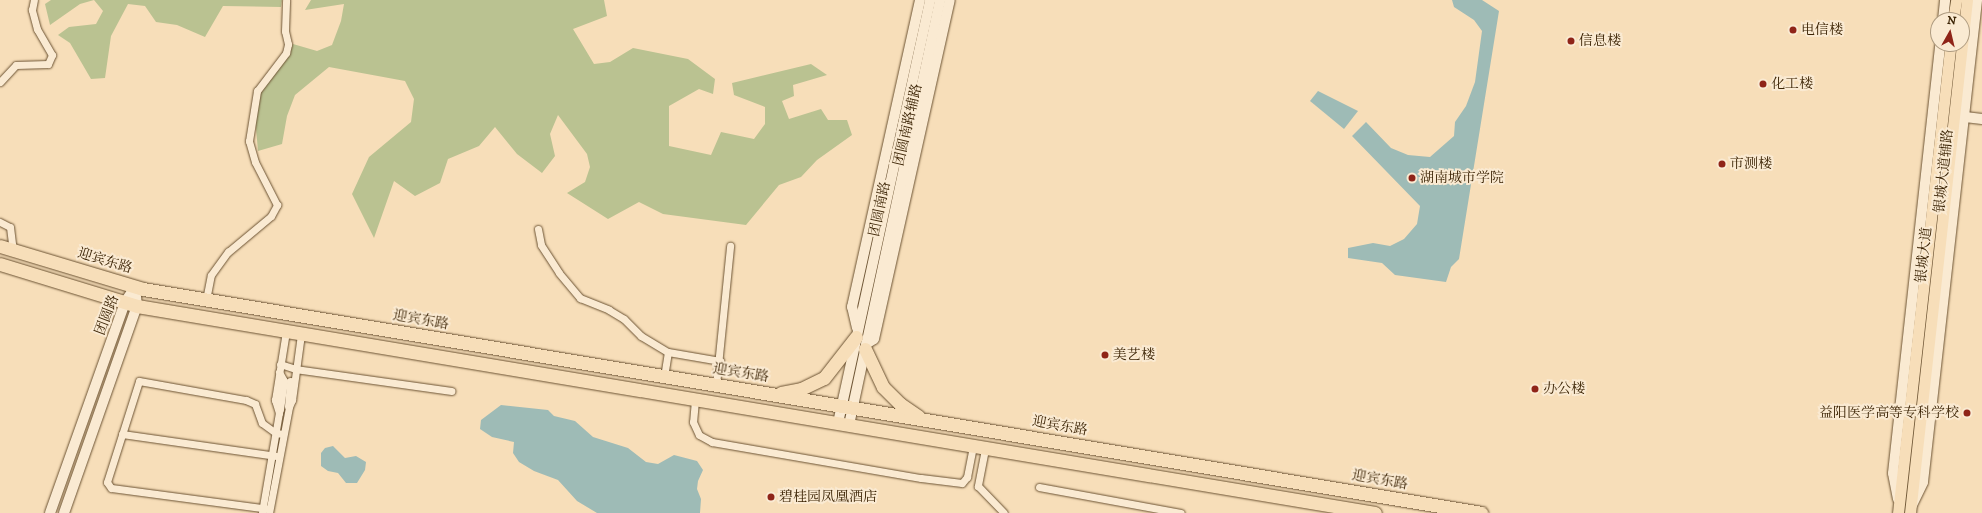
<!DOCTYPE html>
<html>
<head>
<meta charset="utf-8">
<style>
  body { margin:0 }
  #map { position:relative; width:1982px; height:513px; overflow:hidden; background:#f7deb9; font-family:"IM FELL DW Pica","Noto Serif SC",serif }
  div>[style] { position:absolute }
  .green>* { inset:0; background:#bac291 }
  .water>* { inset:0; background:#9ebbb6 }
  .roads { filter:drop-shadow(0 0 1px #6b5232) drop-shadow(0 0 1px #6b5232) }
  .street>* { height:7px; margin:-3.5px; padding:0 3.5px; transform-origin:3.5px; border-radius:3.5px; background:#faead2 }
  .secondary>* { height:10px; margin:-5px; padding:0 5px; transform-origin:5px; border-radius:5px; background:#faead2 }
  .primary>* { height:11px; margin:-5.5px; padding:0 5.5px; transform-origin:5.5px; border-radius:5.5px; background:#f7deb9 }
  .highway>* { height:13px; margin:-6.5px; padding:0 6.5px; transform-origin:6.5px; border-radius:6.5px; background:#f7deb9 }
  .dots>* { width:11px; height:11px; translate:-50% -50%; box-sizing:border-box; border:2px solid #faead2; border-radius:50% }
  span { translate:-50% -50%; white-space:nowrap; text-align:center; line-height:1.15; -webkit-text-stroke:4px #faead2; paint-order:stroke }
  .poi-label { font-size:14px; color:#3c2405 }
  .left { translate:0 -50%; text-align:left }
  .right { translate:-100% -50%; text-align:right }
  .street-label { font-size:14px; color:#3c2405 }
  .north { position:absolute; left:1930px; top:12px; width:40px; height:40px; box-sizing:border-box; background:#faead2; border:1px solid #ae9b80; border-radius:50%; rotate:8deg; font-size:11px; font-weight:700; line-height:16px; text-align:center; color:#3c2405 }
  .north::after { content:''; display:block; margin:auto; width:14px; height:18px; background:#8f2418; clip-path:polygon(50% 0,100% 100%,50% 72%,0 100%) }
</style>
</head>
<body>
<div id="map">
  <div class="green">
    <div style="clip-path:polygon(51px 0,282px 0,281px 7px,223px 6px,205px 37px,177px 25px,156px 22px,145px 6px,128px 4px,111px 36px,105px 78px,91px 79px,70px 43px,58px 35px,69px 27px,96px 24px,103px 11px,94px 0,80px 4px,50px 25px,45px 4px)"></div>
    <div style="clip-path:polygon(311px 0,604px 0,607px 16px,573px 29px,594px 64px,610px 62px,633px 48px,688px 59px,715px 79px,713px 94px,699px 89px,669px 106px,669px 146px,711px 155px,721px 132px,754px 139px,765px 124px,765px 107px,734px 95px,732px 83px,811px 64px,827px 75px,793px 85px,794px 96px,782px 101px,789px 119px,821px 109px,828px 120px,847px 120px,852px 135px,817px 160px,801px 177px,779px 185px,746px 225px,663px 214px,639px 202px,608px 219px,567px 193px,585px 182px,590px 167px,587px 154px,558px 115px,550px 134px,555px 156px,542px 173px,517px 154px,495px 127px,479px 146px,448px 159px,440px 183px,415px 196px,394px 181px,374px 238px,352px 194px,369px 157px,411px 122px,414px 99px,405px 81px,329px 67px,295px 95px,287px 116px,282px 144px,258px 151px,254px 106px,267px 80px,282px 64px,293px 44px,317px 51px,332px 45px,341px 21px,344px 4px,305px 10px)"></div>
  </div>
  <div class="water">
    <div style="clip-path:polygon(1452px 0,1482px 0,1499px 11px,1459px 259px,1451px 267px,1446px 282px,1395px 275px,1382px 263px,1348px 258px,1348px 248px,1373px 243px,1390px 246px,1404px 239px,1417px 224px,1420px 206px,1352px 136px,1366px 122px,1391px 148px,1408px 155px,1430px 157px,1454px 136px,1455px 122px,1466px 106px,1475px 82px,1482px 31px,1474px 20px,1454px 7px)"></div>
    <div style="clip-path:polygon(1318px 91px,1358px 111px,1344px 129px,1310px 101px)"></div>
    <div style="clip-path:polygon(501px 405px,548px 410px,554px 416px,575px 421px,593px 437px,628px 448px,646px 462px,658px 464px,674px 455px,697px 461px,703px 470px,698px 481px,697px 489px,701px 499px,700px 513px,597px 513px,577px 501px,558px 480px,534px 471px,519px 462px,513px 453px,514px 442px,492px 437px,480px 429px,481px 420px)"></div>
    <div style="clip-path:polygon(333px 446px,345px 458px,356px 456px,366px 462px,365px 470px,357px 483px,346px 483px,338px 473px,328px 471px,321px 466px,321px 453px,325px 448px)"></div>
  </div>
  <div class="roads">
    <div class="street">
      <div style="left:0;top:82px;width:23px;rotate:-47deg"></div>
      <div style="left:16px;top:65px;width:32px;rotate:-2deg"></div>
      <div style="left:48px;top:64px;width:10px;rotate:-66deg"></div>
      <div style="left:52px;top:55px;width:30px;rotate:-120deg"></div>
      <div style="left:37px;top:29px;width:20px;rotate:-105deg"></div>
      <div style="left:32px;top:10px;width:10px;rotate:-79deg"></div>
      <div style="left:0;top:222px;width:11px;rotate:27deg"></div>
      <div style="left:10px;top:227px;width:23px;rotate:83deg"></div>
      <div style="left:538px;top:229px;width:16px;rotate:79deg"></div>
      <div style="left:541px;top:245px;width:33px;rotate:57deg"></div>
      <div style="left:559px;top:273px;width:33px;rotate:50deg"></div>
      <div style="left:580px;top:298px;width:31px;rotate:22deg"></div>
      <div style="left:609px;top:310px;width:17px;rotate:31deg"></div>
      <div style="left:624px;top:319px;width:24px;rotate:45deg"></div>
      <div style="left:641px;top:336px;width:31px;rotate:31deg"></div>
      <div style="left:668px;top:352px;width:53px;rotate:9.8deg"></div>
      <div style="left:206px;top:300px;width:25px;rotate:-79deg"></div>
      <div style="left:211px;top:275px;width:29px;rotate:-54deg"></div>
      <div style="left:228px;top:252px;width:56px;rotate:-39.9deg"></div>
      <div style="left:271px;top:216px;width:13px;rotate:-61deg"></div>
      <div style="left:277px;top:205px;width:48px;rotate:-117.1deg"></div>
      <div style="left:255px;top:162px;width:22px;rotate:-106deg"></div>
      <div style="left:249px;top:141px;width:51px;rotate:-80.9deg"></div>
      <div style="left:257px;top:91px;width:48px;rotate:-52.7deg"></div>
      <div style="left:286px;top:53px;width:9px;rotate:-77deg"></div>
      <div style="left:288px;top:44px;width:13px;rotate:-103deg"></div>
      <div style="left:285px;top:31px;width:31px;rotate:-88deg"></div>
      <div style="left:280px;top:364px;width:16px;rotate:18deg"></div>
      <div style="left:295px;top:369px;width:158px;rotate:8deg"></div>
      <div style="left:279px;top:372px;width:10px;rotate:61deg"></div>
      <div style="left:284px;top:381px;width:29px;rotate:98deg"></div>
      <div style="left:664px;top:377px;width:25px;rotate:-81deg"></div>
      <div style="left:716px;top:385px;width:140px;rotate:-84.2deg"></div>
      <div style="left:695px;top:400px;width:22px;rotate:95deg"></div>
      <div style="left:693px;top:422px;width:14px;rotate:65deg"></div>
      <div style="left:699px;top:435px;width:15px;rotate:28deg"></div>
      <div style="left:712px;top:442px;width:212px;rotate:9.8deg"></div>
      <div style="left:921px;top:478px;width:41px;rotate:7deg"></div>
      <div style="left:962px;top:483px;width:8px;rotate:-50deg"></div>
      <div style="left:967px;top:477px;width:31px;rotate:-79deg"></div>
      <div style="left:288px;top:406px;width:25px;rotate:-85deg"></div>
      <div style="left:122px;top:434px;width:156px;rotate:8.1deg"></div>
      <div style="left:985px;top:449px;width:38px;rotate:101deg"></div>
      <div style="left:978px;top:486px;width:37px;rotate:46deg"></div>
      <div style="left:1039px;top:487px;width:144px;rotate:10.4deg"></div>
      <div style="left:269px;top:509px;width:159px;rotate:-172.4deg"></div>
      <div style="left:111px;top:488px;width:7px;rotate:-124deg"></div>
      <div style="left:107px;top:482px;width:106px;rotate:-72.4deg"></div>
      <div style="left:139px;top:381px;width:109px;rotate:10.1deg"></div>
      <div style="left:246px;top:400px;width:10px;rotate:24deg"></div>
      <div style="left:255px;top:404px;width:20px;rotate:70deg"></div>
      <div style="left:262px;top:423px;width:17px;rotate:36deg"></div>
      <div style="left:276px;top:433px;width:7px;rotate:8deg"></div>
      <div style="left:262px;top:512px;width:100px;rotate:-80.3deg"></div>
      <div style="left:279px;top:413px;width:14px;rotate:-107deg"></div>
      <div style="left:275px;top:400px;width:70px;rotate:-80.9deg"></div>
      <div style="left:269px;top:513px;width:108px;rotate:-79.3deg"></div>
      <div style="left:289px;top:407px;width:8px;rotate:-67deg"></div>
      <div style="left:292px;top:400px;width:67px;rotate:-82.2deg"></div>
    </div>
    <div class="secondary">
      <div style="left:1943px;top:20px;width:20px;rotate:-84deg"></div>
      <div style="left:1957px;top:116px;width:25px;rotate:7deg"></div>
      <div style="left:857px;top:328px;width:22px;rotate:-103deg"></div>
      <div style="left:852px;top:307px;width:314px;rotate:-77.5deg"></div>
      <div style="left:866px;top:344px;width:9px;rotate:-32deg"></div>
      <div style="left:874px;top:339px;width:347px;rotate:-77.4deg"></div>
      <div style="left:838px;top:423px;width:433px;rotate:-77.7deg"></div>
      <div style="left:849px;top:425px;width:435px;rotate:-77.9deg"></div>
      <div style="left:1898px;top:499px;width:26px;rotate:-101deg"></div>
      <div style="left:1893px;top:473px;width:432px;rotate:-83.7deg"></div>
      <div style="left:1912px;top:505px;width:25px;rotate:-64deg"></div>
      <div style="left:1923px;top:482px;width:485px;rotate:-83.6deg"></div>
      <div style="left:50px;top:513px;width:224px;rotate:-70.4deg"></div>
      <div style="left:125px;top:302px;width:18px;rotate:-56deg"></div>
      <div style="left:64px;top:513px;width:219px;rotate:-70.6deg"></div>
      <div style="left:137px;top:306px;width:19px;rotate:-96deg"></div>
    </div>
    <div class="primary">
      <div style="left:1953px;top:20px;width:20px;rotate:-81deg"></div>
      <div style="left:1898px;top:513px;width:472px;rotate:-83.6deg"></div>
      <div style="left:1910px;top:513px;width:516px;rotate:-83.66deg"></div>
    </div>
    <div class="highway">
      <div style="left:0;top:246px;width:149px;rotate:16.7deg"></div>
      <div style="left:143px;top:289px;width:1357px;rotate:9.5deg"></div>
      <div style="left:0;top:264px;width:143px;rotate:17deg"></div>
      <div style="left:137px;top:306px;width:1255px;rotate:9.49deg"></div>
      <div style="left:865px;top:349px;width:42px;rotate:64.7deg"></div>
      <div style="left:883px;top:387px;width:24px;rotate:45deg"></div>
      <div style="left:900px;top:404px;width:22px;rotate:34deg"></div>
      <div style="left:781px;top:393px;width:20px;rotate:-11deg"></div>
      <div style="left:801px;top:389px;width:25px;rotate:-26deg"></div>
      <div style="left:824px;top:378px;width:52px;rotate:-52deg"></div>
    </div>
  </div>
  <div class="dots">
    <div style="left:1793px;top:30px;background:#8f2418"></div>
    <div style="left:1571px;top:41px;background:#8f2418"></div>
    <div style="left:1763px;top:84px;background:#8f2418"></div>
    <div style="left:1722px;top:164px;background:#8f2418"></div>
    <div style="left:1412px;top:178px;background:#8f2418"></div>
    <div style="left:1105px;top:355px;background:#8f2418"></div>
    <div style="left:1535px;top:389px;background:#8f2418"></div>
    <div style="left:1967px;top:413px;background:#8f2418"></div>
    <div style="left:771px;top:497px;background:#8f2418"></div>
  </div>
  <div class="poi-label">
    <span class="left" style="left:1801px;top:30px">电信楼</span>
    <span class="left" style="left:1579px;top:41px">信息楼</span>
    <span class="left" style="left:1771px;top:84px">化工楼</span>
    <span class="left" style="left:1730px;top:164px">市测楼</span>
    <span class="left" style="left:1420px;top:178px">湖南城市学院</span>
    <span class="left" style="left:1113px;top:355px">美艺楼</span>
    <span class="left" style="left:1543px;top:389px">办公楼</span>
    <span class="right" style="left:1959px;top:413px">益阳医学高等专科学校</span>
    <span class="left" style="left:779px;top:497px">碧桂园凤凰酒店</span>
  </div>
  <div class="street-label">
    <span style="left:908px;top:125px;rotate:-77deg">团圆南路辅路</span>
    <span style="left:1944px;top:171px;rotate:-84deg">银城大道辅路</span>
    <span style="left:880px;top:209px;rotate:-78deg">团圆南路</span>
    <span style="left:1924px;top:255px;rotate:-84deg">银城大道</span>
    <span style="left:105px;top:261px;rotate:17deg">迎宾东路</span>
    <span style="left:107px;top:315px;rotate:-69deg">团圆路</span>
    <span style="left:421px;top:320px;rotate:10deg">迎宾东路</span>
    <span style="left:741px;top:373px;rotate:9deg">迎宾东路</span>
    <span style="left:1060px;top:426px;rotate:10deg">迎宾东路</span>
    <span style="left:1380px;top:480px;rotate:10deg">迎宾东路</span>
  </div>
  <div class="north">N</div>
</div>
</body>
</html>
